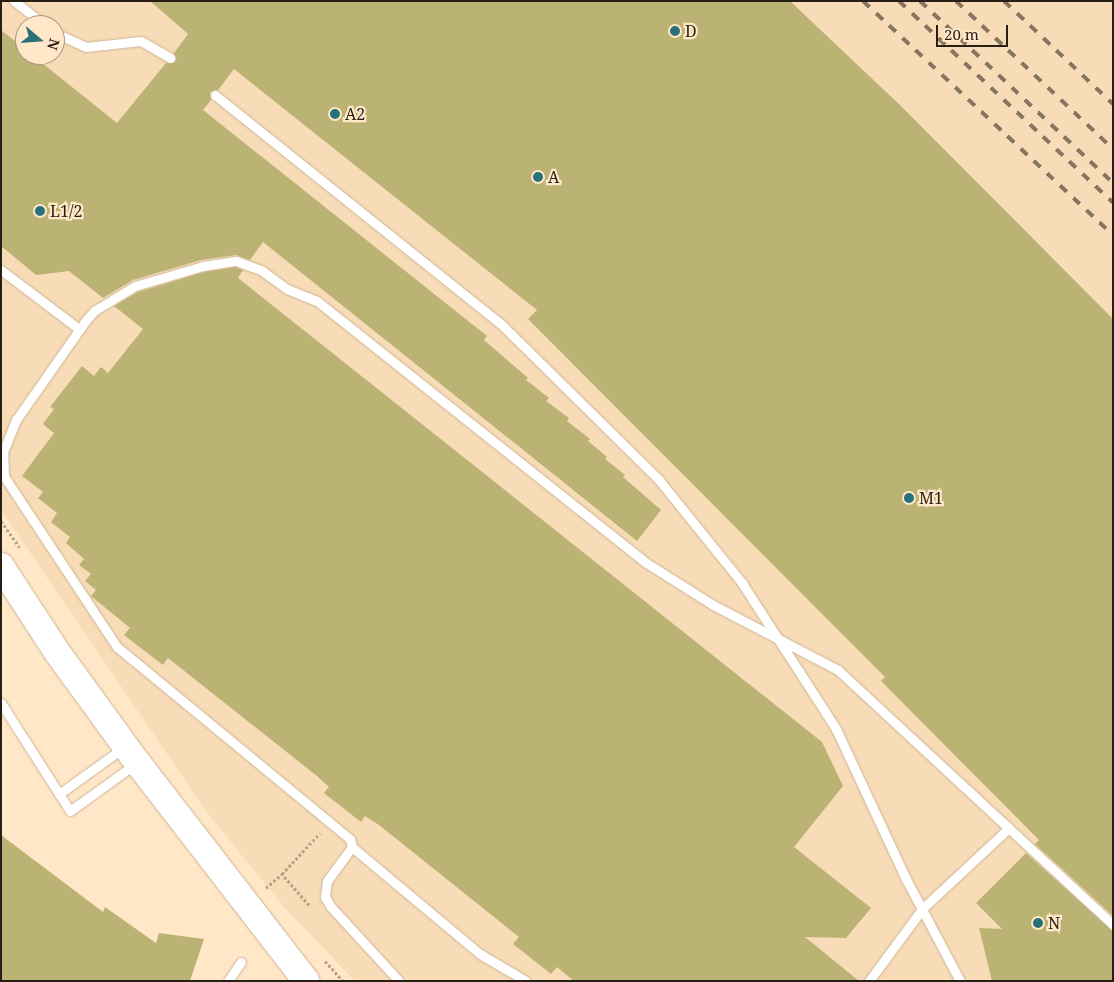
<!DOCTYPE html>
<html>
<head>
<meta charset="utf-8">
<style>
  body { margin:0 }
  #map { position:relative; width:1114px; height:982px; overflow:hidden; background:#ffe7c8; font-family:"Noto Serif",serif }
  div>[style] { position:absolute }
  .built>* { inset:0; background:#f8dbb7 }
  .building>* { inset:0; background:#bbb374 }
  .path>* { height:3px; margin-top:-1.5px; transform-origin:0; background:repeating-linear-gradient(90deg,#b4a28a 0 2.5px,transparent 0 5px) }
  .roads { filter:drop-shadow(0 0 1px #cdb698) drop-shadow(0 0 1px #cdb698) }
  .service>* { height:9px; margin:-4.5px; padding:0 4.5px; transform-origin:4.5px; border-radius:4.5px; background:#fff }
  .secondary>* { height:26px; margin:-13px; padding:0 13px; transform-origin:13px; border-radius:13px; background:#fff }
  .rail>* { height:4px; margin-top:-2px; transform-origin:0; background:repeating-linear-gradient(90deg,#857561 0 9px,transparent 0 18px) }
  .dots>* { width:14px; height:14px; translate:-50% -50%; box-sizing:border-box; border:2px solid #ffe7c8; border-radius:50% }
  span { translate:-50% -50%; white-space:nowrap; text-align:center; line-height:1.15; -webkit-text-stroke:4.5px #ffe7c8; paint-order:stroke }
  .poi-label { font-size:16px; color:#281f14 }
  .left { translate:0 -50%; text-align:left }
  .frame { position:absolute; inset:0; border:2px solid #281f14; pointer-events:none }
  .north { position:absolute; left:15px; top:15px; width:50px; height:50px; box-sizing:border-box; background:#ffe7c8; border:1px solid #a99780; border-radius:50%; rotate:108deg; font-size:14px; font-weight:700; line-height:20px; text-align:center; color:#281f14 }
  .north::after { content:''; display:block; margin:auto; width:18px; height:22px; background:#28717b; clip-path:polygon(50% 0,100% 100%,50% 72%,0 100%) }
  .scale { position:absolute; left:936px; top:25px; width:72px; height:22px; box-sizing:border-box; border:2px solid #281f14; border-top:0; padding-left:6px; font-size:15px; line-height:18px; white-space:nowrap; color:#281f14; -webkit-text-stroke:4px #ffe7c8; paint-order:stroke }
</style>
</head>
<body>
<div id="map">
  <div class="built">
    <div style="clip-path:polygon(evenodd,1px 1px,1113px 1px,1113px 981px,355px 981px,284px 907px,208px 814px,1px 510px,1px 1px,25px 25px,55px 25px,55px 55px,25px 55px,25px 25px)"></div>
  </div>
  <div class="building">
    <div style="clip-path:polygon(150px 1px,790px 1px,902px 107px,1113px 319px,1113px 916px,1035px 844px,1039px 840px,881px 681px,885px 677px,528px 319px,537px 310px,234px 69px,218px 90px,210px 92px,211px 100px,203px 110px,487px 336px,484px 340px,528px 378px,526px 380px,549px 398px,546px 401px,569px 418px,567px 421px,590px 439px,588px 441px,607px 457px,605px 459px,625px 475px,623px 477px,661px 510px,637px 541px,263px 242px,250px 260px,236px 255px,201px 260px,133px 280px,103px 298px,69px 271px,36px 275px,1px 246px,1px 30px,25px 49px,25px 55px,32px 55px,117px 123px,166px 63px,175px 62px,174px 53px,188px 34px)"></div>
    <div style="clip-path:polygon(235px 267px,243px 270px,238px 278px,822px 742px,843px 786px,794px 847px,871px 908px,846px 938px,805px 937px,859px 981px,574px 981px,557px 967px,551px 974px,513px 944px,519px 937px,379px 825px,365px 816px,361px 822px,324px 793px,329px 787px,317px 776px,168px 658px,163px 665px,124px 635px,130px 628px,91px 596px,96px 590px,85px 581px,91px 574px,79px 565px,84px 559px,66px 543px,70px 537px,51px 522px,57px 513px,38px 498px,43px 492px,22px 476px,54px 433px,43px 424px,54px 409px,50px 407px,82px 366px,94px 376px,101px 367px,108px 373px,143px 329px,114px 306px,138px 292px,204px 272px)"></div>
    <div style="clip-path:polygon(1px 835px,103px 912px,105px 907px,156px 943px,159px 933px,204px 939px,190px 981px,1px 981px)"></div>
    <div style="clip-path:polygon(1026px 853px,1113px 931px,1113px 981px,992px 981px,979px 928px,1002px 929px,976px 903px)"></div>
  </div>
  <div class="path">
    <div style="left:1px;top:521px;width:32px;rotate:55deg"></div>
    <div style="left:266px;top:888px;width:21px;rotate:-41deg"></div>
    <div style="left:309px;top:905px;width:41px;rotate:-131.1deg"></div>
    <div style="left:282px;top:874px;width:56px;rotate:-47.2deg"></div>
    <div style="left:325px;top:961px;width:27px;rotate:48deg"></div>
  </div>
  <div class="roads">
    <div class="service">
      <div style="left:14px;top:1px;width:39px;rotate:38deg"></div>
      <div style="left:55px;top:33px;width:34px;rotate:24deg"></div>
      <div style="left:86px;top:47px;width:55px;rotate:-6.2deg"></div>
      <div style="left:141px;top:41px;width:34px;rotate:30deg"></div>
      <div style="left:215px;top:95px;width:365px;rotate:38.7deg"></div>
      <div style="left:500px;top:323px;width:223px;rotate:44.6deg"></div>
      <div style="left:659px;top:480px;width:132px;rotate:51.1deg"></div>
      <div style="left:742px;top:583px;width:174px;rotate:57.2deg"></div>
      <div style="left:836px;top:729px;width:166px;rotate:65deg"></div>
      <div style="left:906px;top:879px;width:115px;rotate:62.1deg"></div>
      <div style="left:1px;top:270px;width:98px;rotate:37.1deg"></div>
      <div style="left:1px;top:703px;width:128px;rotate:57.4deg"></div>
      <div style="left:70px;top:811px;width:80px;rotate:-35.9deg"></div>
      <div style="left:59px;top:794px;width:79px;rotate:-35.7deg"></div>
      <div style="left:352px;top:847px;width:167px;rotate:39.9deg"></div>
      <div style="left:480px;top:954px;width:53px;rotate:30.4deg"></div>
      <div style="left:228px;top:981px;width:23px;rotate:-56deg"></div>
      <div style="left:399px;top:981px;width:100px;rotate:-132.6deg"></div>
      <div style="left:331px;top:907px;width:12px;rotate:-121deg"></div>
      <div style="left:325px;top:897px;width:16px;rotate:-83deg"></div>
      <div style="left:327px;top:881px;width:42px;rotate:-53.7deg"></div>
      <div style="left:352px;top:847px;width:8px;rotate:-104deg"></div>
      <div style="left:350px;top:839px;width:302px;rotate:-140.5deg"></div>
      <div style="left:117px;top:647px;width:205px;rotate:-123.5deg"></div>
      <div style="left:4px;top:476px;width:24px;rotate:-92deg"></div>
      <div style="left:3px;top:452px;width:35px;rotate:-68deg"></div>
      <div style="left:16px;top:420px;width:122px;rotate:-55deg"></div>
      <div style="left:86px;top:320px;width:12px;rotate:-48deg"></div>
      <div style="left:94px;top:311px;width:48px;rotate:-31.4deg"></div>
      <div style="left:135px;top:286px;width:71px;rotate:-16.4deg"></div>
      <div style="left:203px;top:266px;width:33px;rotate:-9deg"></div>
      <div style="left:236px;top:261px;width:27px;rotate:20deg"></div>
      <div style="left:261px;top:270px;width:32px;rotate:36deg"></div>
      <div style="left:287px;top:289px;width:32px;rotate:22deg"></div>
      <div style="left:317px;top:301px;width:419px;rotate:38.5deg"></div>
      <div style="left:645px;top:562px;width:80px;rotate:32.3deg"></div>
      <div style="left:713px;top:605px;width:141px;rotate:27.5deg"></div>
      <div style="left:838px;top:670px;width:375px;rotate:42.8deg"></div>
      <div style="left:869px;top:981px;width:89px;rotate:-53.6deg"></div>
      <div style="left:922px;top:909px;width:119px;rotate:-43deg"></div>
    </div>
    <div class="secondary">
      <div style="left:1px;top:566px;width:103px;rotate:56.9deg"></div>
      <div style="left:57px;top:652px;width:136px;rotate:54deg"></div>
      <div style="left:137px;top:762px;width:277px;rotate:52.3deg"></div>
    </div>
  </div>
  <div class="rail">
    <div style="left:863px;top:1px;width:342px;rotate:43.1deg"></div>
    <div style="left:899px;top:1px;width:294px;rotate:43.3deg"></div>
    <div style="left:920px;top:1px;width:265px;rotate:43.3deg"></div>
    <div style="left:956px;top:1px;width:216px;rotate:43.3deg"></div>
    <div style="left:1004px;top:1px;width:150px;rotate:43.4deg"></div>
  </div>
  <div class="dots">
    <div style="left:675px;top:31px;background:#28717b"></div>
    <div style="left:335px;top:114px;background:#28717b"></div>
    <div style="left:538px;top:177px;background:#28717b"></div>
    <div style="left:40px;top:211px;background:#28717b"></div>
    <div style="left:909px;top:498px;background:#28717b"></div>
    <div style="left:1038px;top:923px;background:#28717b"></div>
  </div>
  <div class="poi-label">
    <span class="left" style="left:685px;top:31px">D</span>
    <span class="left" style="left:345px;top:114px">A2</span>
    <span class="left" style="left:548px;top:177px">A</span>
    <span class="left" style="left:50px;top:211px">L1/2</span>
    <span class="left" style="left:919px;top:498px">M1</span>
    <span class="left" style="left:1048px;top:923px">N</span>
  </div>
  <div class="frame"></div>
  <div class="north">N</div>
  <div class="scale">20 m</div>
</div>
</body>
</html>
